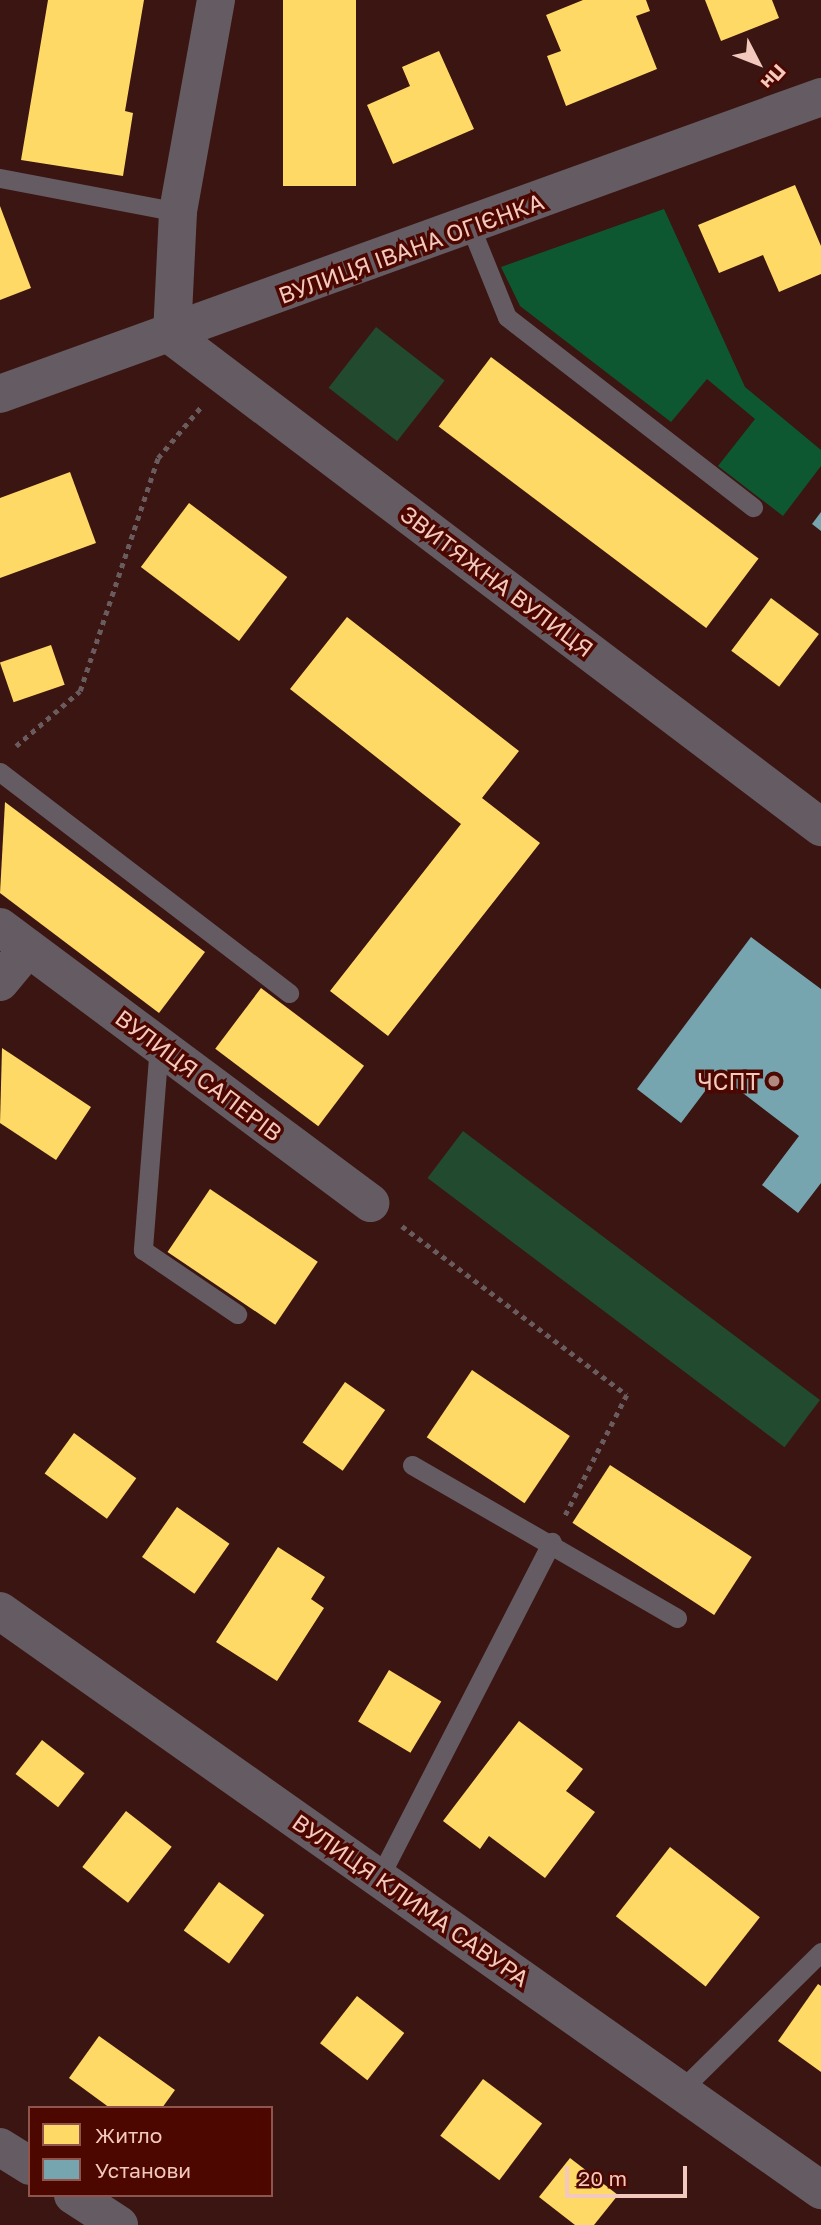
<!DOCTYPE html>
<html>
<head>
<meta charset="utf-8">
<style>
  body { margin:0 }
  #map { position:relative; width:821px; height:2225px; overflow:hidden; background:#3a1512; font-family:"Golos Text",sans-serif }
  div>[style] { position:absolute }
  .green>* { inset:0; background:#224a2f; transform-origin:0 0 }
  .forest>* { inset:0; background:#0d5831 }
  .homes>* { inset:0; background:#ffd966; transform-origin:0 0 }
  .public>* { inset:0; background:#76a5af }
  .path>* { height:4.5px; margin-top:-2.25px; transform-origin:0; background:repeating-linear-gradient(90deg,#6a5c5e 0 5px,transparent 0 10px) }
  .service>* { height:19px; margin:-9.5px; padding:0 9.5px; transform-origin:9.5px; border-radius:9.5px; background:#655c63 }
  .minor>* { height:38px; margin:-19px; padding:0 19px; transform-origin:19px; border-radius:19px; background:#655c63 }
  .tertiary>* { height:38px; margin:-19px; padding:0 19px; transform-origin:19px; border-radius:19px; background:#655c63 }
  .dots>* { width:19px; height:19px; translate:-50% -50%; box-sizing:border-box; border:4px solid #4c0700; border-radius:50% }
  span { translate:-50% -50%; white-space:nowrap; text-align:center; line-height:1.15; -webkit-text-stroke:7px #4c0700; paint-order:stroke }
  .street-label { font-size:23px; color:#f3c8bd }
  .poi-label { font-size:23px; color:#f3c8bd }
  .right { translate:-100% -50%; text-align:right }
  .legend { position:absolute; left:28px; top:2106px; width:245px; height:91px; box-sizing:border-box; background:#4c0700; border:2px solid #8f544c; margin:0; padding:9px 12px; list-style:none; font-size:21px; color:#f3c8bd }
  .legend li { display:flex; align-items:center; gap:14px; height:35px }
  .legend b { width:35px; border:2px solid #8f544c }
  .north { position:absolute; left:723px; top:28px; width:70px; height:70px; -webkit-text-stroke:5px #4c0700; paint-order:stroke; rotate:132deg; font-size:19px; font-weight:700; line-height:28px; text-align:center; color:#f3c8bd }
  .north::after { content:''; display:block; margin:auto; width:24px; height:32px; background:#f3c8bd; clip-path:polygon(50% 0,100% 100%,50% 72%,0 100%) }
  .scale { position:absolute; left:565px; top:2166px; width:122px; height:32px; box-sizing:border-box; border:4px solid #f3c8bd; border-top:0; padding-left:9px; font-size:21px; line-height:24px; white-space:nowrap; color:#f3c8bd; -webkit-text-stroke:5px #4c0700; paint-order:stroke }
</style>
</head>
<body>
<div id="map">
  <div class="green">
    <div style="left:376px;top:327px;width:87px;height:77px;rotate:38deg"></div>
    <div style="left:463px;top:1131px;width:447px;height:59px;rotate:37deg"></div>
  </div>
  <div class="forest">
    <div style="clip-path:polygon(664px 209px,745px 387px,821px 450px,821px 466px,783px 516px,718px 466px,755px 419px,707px 379px,671px 422px,520px 306px,501px 267px)"></div>
  </div>
  <div class="homes">
    <div style="clip-path:polygon(48px 0,144px 0,125px 111px,133px 113px,123px 176px,21px 160px)"></div>
    <div style="left:283px;top:0;width:73px;height:186px"></div>
    <div style="clip-path:polygon(583px 0,646px 0,650px 11px,636px 16px,657px 69px,566px 106px,547px 56px,561px 51px,546px 15px)"></div>
    <div style="clip-path:polygon(705px 0,772px 0,779px 18px,721px 41px)"></div>
    <div style="clip-path:polygon(439px 51px,474px 129px,393px 164px,367px 105px,410px 86px,402px 67px)"></div>
    <div style="clip-path:polygon(795px 185px,821px 246px,821px 274px,779px 292px,763px 255px,719px 273px,698px 225px)"></div>
    <div style="clip-path:polygon(0 206px,31px 288px,0 300px)"></div>
    <div style="left:491px;top:357px;width:335px;height:87px;rotate:37deg"></div>
    <div style="clip-path:polygon(70px 472px,96px 543px,0 578px,0 498px)"></div>
    <div style="left:189px;top:503px;width:123px;height:80px;rotate:37deg"></div>
    <div style="left:771px;top:598px;width:60px;height:66px;rotate:37deg"></div>
    <div style="clip-path:polygon(347px 617px,519px 751px,482px 798px,540px 843px,388px 1036px,330px 991px,461px 824px,290px 689px)"></div>
    <div style="left:51px;top:645px;width:42px;height:54px;rotate:71deg"></div>
    <div style="clip-path:polygon(5px 802px,205px 952px,159px 1013px,0 893px)"></div>
    <div style="left:261px;top:988px;width:129px;height:76px;rotate:37deg"></div>
    <div style="clip-path:polygon(2px 1048px,91px 1107px,56px 1160px,0 1123px)"></div>
    <div style="left:210px;top:1189px;width:130px;height:76px;rotate:34deg"></div>
    <div style="left:472px;top:1370px;width:118px;height:81px;rotate:34deg"></div>
    <div style="left:345px;top:1382px;width:49px;height:74px;rotate:35deg"></div>
    <div style="left:74px;top:1433px;width:77px;height:50px;rotate:36deg"></div>
    <div style="left:610px;top:1465px;width:169px;height:69px;rotate:33deg"></div>
    <div style="left:177px;top:1507px;width:64px;height:61px;rotate:35deg"></div>
    <div style="clip-path:polygon(278px 1547px,325px 1577px,311px 1599px,324px 1608px,277px 1681px,216px 1642px)"></div>
    <div style="left:389px;top:1670px;width:61px;height:60px;rotate:31deg"></div>
    <div style="clip-path:polygon(519px 1721px,583px 1769px,566px 1791px,595px 1812px,545px 1878px,489px 1836px,480px 1849px,443px 1821px)"></div>
    <div style="left:42px;top:1740px;width:54px;height:43px;rotate:38deg"></div>
    <div style="left:126px;top:1811px;width:58px;height:71px;rotate:38deg"></div>
    <div style="left:670px;top:1847px;width:114px;height:88px;rotate:38deg"></div>
    <div style="left:219px;top:1882px;width:56px;height:60px;rotate:36deg"></div>
    <div style="clip-path:polygon(818px 1984px,821px 1986px,821px 2072px,778px 2041px)"></div>
    <div style="left:357px;top:1996px;width:60px;height:60px;rotate:38deg"></div>
    <div style="clip-path:polygon(99px 2036px,175px 2090px,162px 2108px,110px 2108px,69px 2078px)"></div>
    <div style="left:483px;top:2079px;width:74px;height:71px;rotate:37deg"></div>
    <div style="clip-path:polygon(570px 2158px,618px 2195px,594px 2225px,575px 2225px,539px 2197px)"></div>
  </div>
  <div class="public">
    <div style="clip-path:polygon(821px 512px,821px 531px,812px 524px)"></div>
    <div style="clip-path:polygon(751px 937px,821px 989px,821px 1183px,798px 1213px,762px 1185px,799px 1136px,718px 1074px,681px 1123px,637px 1089px)"></div>
  </div>
  <div class="path">
    <div style="left:16px;top:746px;width:84px;rotate:-40.7deg"></div>
    <div style="left:80px;top:691px;width:246px;rotate:-71.5deg"></div>
    <div style="left:158px;top:458px;width:67px;rotate:-49.9deg"></div>
    <div style="left:402px;top:1226px;width:281px;rotate:36.9deg"></div>
    <div style="left:627px;top:1395px;width:136px;rotate:117.1deg"></div>
  </div>
  <div class="service">
    <div style="left:0;top:178px;width:181px;rotate:10.8deg"></div>
    <div style="left:471px;top:228px;width:96px;rotate:68deg"></div>
    <div style="left:507px;top:317px;width:311px;rotate:37.7deg"></div>
    <div style="left:0;top:772px;width:364px;rotate:37.4deg"></div>
    <div style="left:159px;top:1045px;width:206px;rotate:94.5deg"></div>
    <div style="left:143px;top:1250px;width:114px;rotate:34.2deg"></div>
    <div style="left:412px;top:1465px;width:306px;rotate:30deg"></div>
    <div style="left:379px;top:1878px;width:378px;rotate:-62.8deg"></div>
    <div style="left:680px;top:2091px;width:198px;rotate:-44.6deg"></div>
  </div>
  <div class="minor">
    <div style="left:216px;top:0;width:215px;rotate:100.2deg"></div>
    <div style="left:178px;top:212px;width:124px;rotate:92.8deg"></div>
    <div style="left:172px;top:336px;width:814px;rotate:37.11deg"></div>
    <div style="left:0;top:927px;width:462px;rotate:36.7deg"></div>
    <div style="left:0;top:982px;width:44px;rotate:-50.5deg"></div>
    <div style="left:0;top:1611px;width:1005px;rotate:35.19deg"></div>
    <div style="left:0;top:2147px;width:36px;rotate:32deg"></div>
    <div style="left:73px;top:2195px;width:55px;rotate:33.1deg"></div>
  </div>
  <div class="tertiary">
    <div style="left:0;top:394px;width:873px;rotate:-19.89deg"></div>
  </div>
  <div class="dots">
    <div style="left:774px;top:1081px;background:#b28981"></div>
  </div>
  <div class="street-label">
    <span style="left:411px;top:248px;rotate:-20deg">ВУЛИЦЯ ІВАНА ОГІЄНКА</span>
    <span style="left:497px;top:581px;rotate:37deg">ЗВИТЯЖНА ВУЛИЦЯ</span>
    <span style="left:199px;top:1075px;rotate:37deg">ВУЛИЦЯ САПЕРІВ</span>
    <span style="left:411px;top:1900px;rotate:35deg">ВУЛИЦЯ КЛИМА САВУРА</span>
  </div>
  <div class="poi-label">
    <span class="right" style="left:760px;top:1081px">ЧСПТ</span>
  </div>
  <ul class="legend">
  <li><b style="height:19px;background:#ffd966"></b>Житло</li>
  <li><b style="height:19px;background:#76a5af"></b>Установи</li>
  </ul>
  <div class="north">Пн</div>
  <div class="scale">20 m</div>
</div>
</body>
</html>
